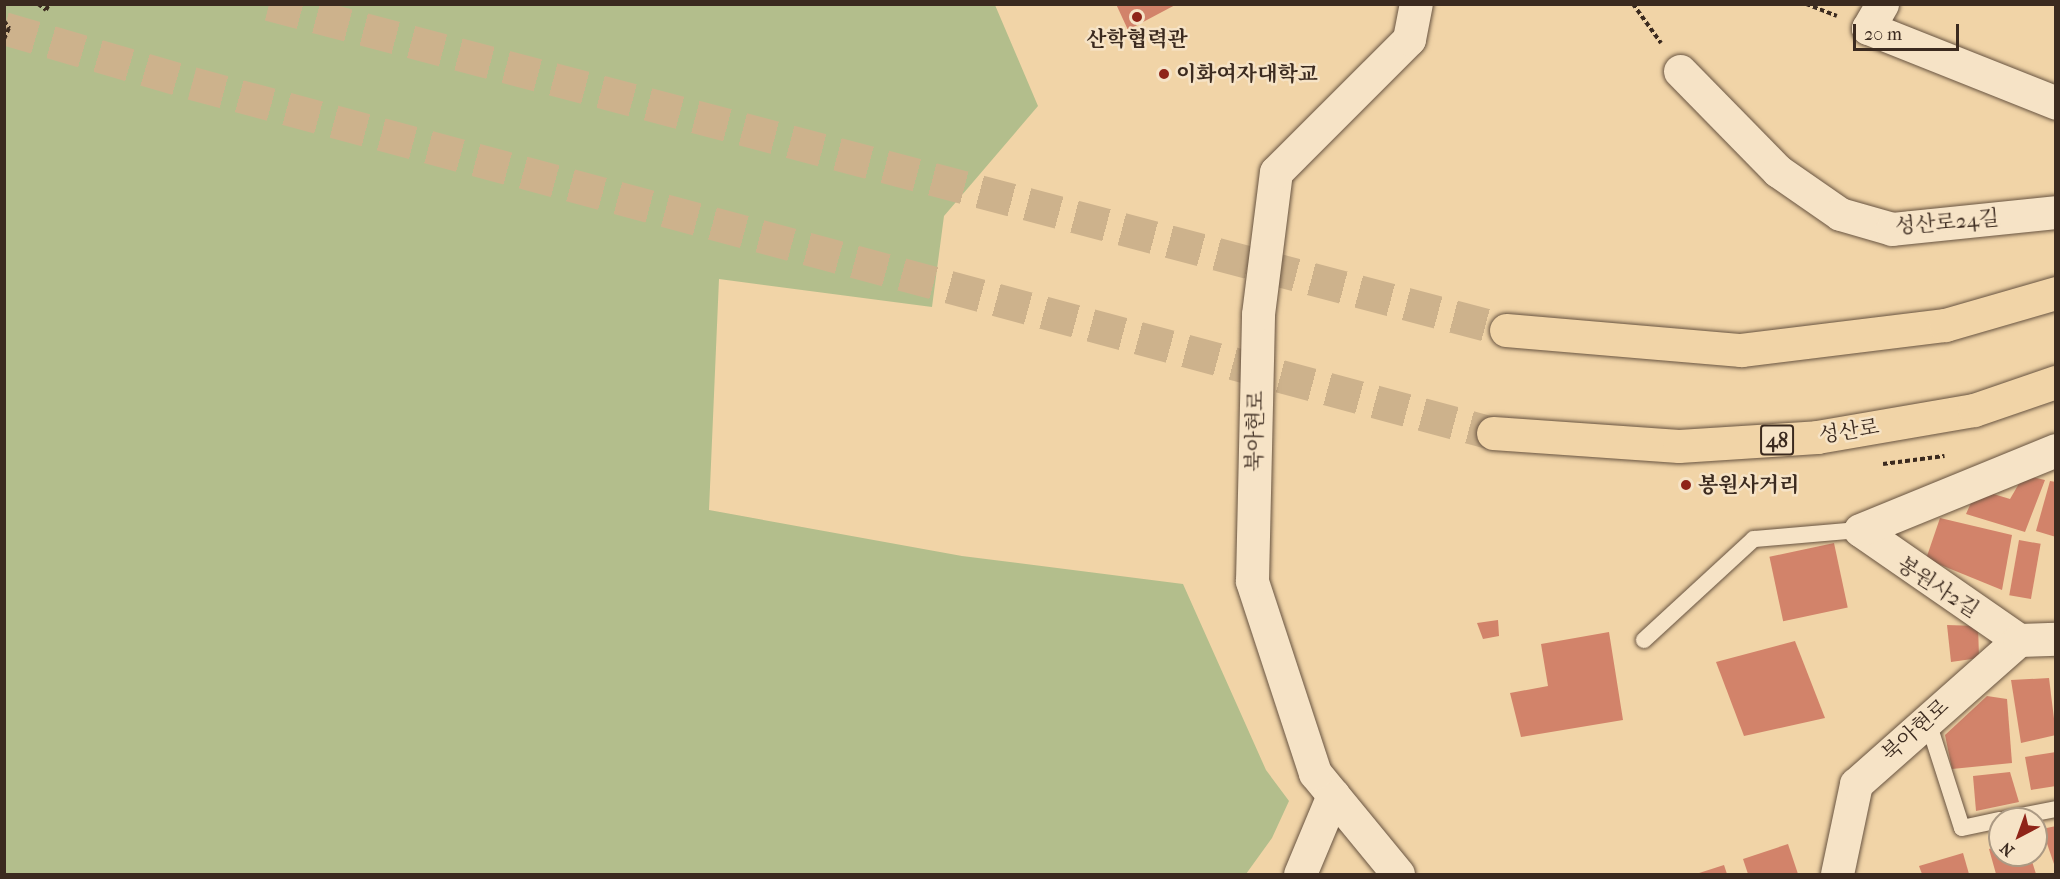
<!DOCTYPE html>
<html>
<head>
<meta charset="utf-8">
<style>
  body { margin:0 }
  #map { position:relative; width:2060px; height:879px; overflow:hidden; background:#f1d4a7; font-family:"IM FELL French Canon","Noto Serif KR",serif }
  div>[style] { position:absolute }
  .green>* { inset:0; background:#b3be8c }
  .building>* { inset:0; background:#d2836a; transform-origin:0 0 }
  .primary-tunnel>* { height:33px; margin-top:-16.5px; transform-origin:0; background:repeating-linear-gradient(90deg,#cdb28c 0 33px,transparent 0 49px) }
  .path>* { height:4px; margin-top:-2px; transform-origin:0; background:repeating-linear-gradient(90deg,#3b2a1f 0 4.5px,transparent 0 7.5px) }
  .roads { filter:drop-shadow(0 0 2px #685441) drop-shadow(0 0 2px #685441) }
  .service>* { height:16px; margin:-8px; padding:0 8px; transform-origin:8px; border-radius:8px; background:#f6e3c6 }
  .minor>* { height:33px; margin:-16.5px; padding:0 16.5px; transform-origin:16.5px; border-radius:16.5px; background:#f6e3c6 }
  .primary>* { height:33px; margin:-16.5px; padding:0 16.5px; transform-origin:16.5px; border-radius:16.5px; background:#f1d4a7 }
  .dots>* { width:16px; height:16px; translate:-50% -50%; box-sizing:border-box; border:3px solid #f6e3c6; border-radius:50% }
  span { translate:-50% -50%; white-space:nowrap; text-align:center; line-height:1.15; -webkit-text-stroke:5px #f6e3c6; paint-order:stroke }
  .shield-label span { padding:2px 4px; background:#f6e3c6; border:2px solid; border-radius:4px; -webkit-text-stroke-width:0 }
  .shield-label { font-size:20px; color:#3b2a1f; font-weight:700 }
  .poi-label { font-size:21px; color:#3b2a1f; font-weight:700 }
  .left { translate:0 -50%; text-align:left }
  .street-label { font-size:21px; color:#3b2a1f }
  .frame { position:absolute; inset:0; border:6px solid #3b2a1f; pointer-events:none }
  .north { position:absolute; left:1988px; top:807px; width:60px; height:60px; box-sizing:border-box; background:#f6e3c6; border:2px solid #ab9983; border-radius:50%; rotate:221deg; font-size:16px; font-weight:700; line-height:24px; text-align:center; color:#3b2a1f }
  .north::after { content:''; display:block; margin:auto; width:21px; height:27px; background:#8f2418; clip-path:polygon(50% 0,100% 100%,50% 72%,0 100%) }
  .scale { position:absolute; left:1853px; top:24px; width:106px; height:27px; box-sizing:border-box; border:3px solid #3b2a1f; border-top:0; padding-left:8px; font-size:18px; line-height:21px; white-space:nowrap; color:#3b2a1f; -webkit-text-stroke:4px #f6e3c6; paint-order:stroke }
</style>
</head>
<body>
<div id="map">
  <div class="green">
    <div style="clip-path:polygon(5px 4px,995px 5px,1038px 106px,944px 216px,932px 307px,719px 279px,709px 510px,962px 556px,1183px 584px,1266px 770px,1289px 801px,1272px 838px,1246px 874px,5px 874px)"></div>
  </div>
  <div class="building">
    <div style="clip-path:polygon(1116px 4px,1177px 4px,1128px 30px)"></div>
    <div style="clip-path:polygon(2024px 475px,2045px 480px,2025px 532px,1966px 514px,1977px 489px,2010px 499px)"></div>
    <div style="clip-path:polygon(2050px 481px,2056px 482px,2056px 537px,2036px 531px)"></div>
    <div style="clip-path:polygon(1940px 518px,2012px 535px,2002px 590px,1926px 559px)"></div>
    <div style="left:2019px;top:540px;width:22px;height:56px;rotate:10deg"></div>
    <div style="left:1834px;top:543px;width:66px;height:66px;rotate:78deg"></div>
    <div style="clip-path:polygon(1498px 620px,1499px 636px,1483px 639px,1477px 623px)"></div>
    <div style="clip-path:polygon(1947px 625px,1978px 626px,1979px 658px,1951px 662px)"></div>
    <div style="clip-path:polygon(1609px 632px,1623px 720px,1521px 737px,1510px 693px,1548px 686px,1541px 644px)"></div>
    <div style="clip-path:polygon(1795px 641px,1825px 718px,1744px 736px,1716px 662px)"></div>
    <div style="clip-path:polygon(2049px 678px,2056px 735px,2021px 743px,2011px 680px)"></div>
    <div style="clip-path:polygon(1987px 696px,2007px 699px,2012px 763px,1952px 769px,1945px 735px)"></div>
    <div style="clip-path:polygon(2056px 752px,2056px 786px,2031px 790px,2025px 757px)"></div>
    <div style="clip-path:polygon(2010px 772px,2019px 802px,1976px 811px,1973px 776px)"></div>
    <div style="clip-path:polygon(2056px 826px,2056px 867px,2055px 867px,2042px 829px)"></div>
    <div style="clip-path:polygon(1788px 844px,1798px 874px,1748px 874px,1743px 859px)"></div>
    <div style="clip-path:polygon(2000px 846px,2000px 855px,2030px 855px,2036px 874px,1996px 874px,1989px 849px)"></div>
    <div style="clip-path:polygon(1963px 853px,1969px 874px,1922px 874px,1919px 866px)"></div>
    <div style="clip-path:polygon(1724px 865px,1727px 874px,1696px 874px)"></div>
  </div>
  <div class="primary-tunnel">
    <div style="left:269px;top:4px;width:1279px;rotate:14.76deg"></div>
    <div style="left:4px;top:28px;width:196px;rotate:16.3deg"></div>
    <div style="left:192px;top:83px;width:1347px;rotate:15.06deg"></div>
  </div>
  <div class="path">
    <div style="left:38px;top:4px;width:10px;rotate:37deg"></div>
    <div style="left:46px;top:10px;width:7px;rotate:-63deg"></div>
    <div style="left:1633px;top:4px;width:48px;rotate:54.3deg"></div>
    <div style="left:1806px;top:4px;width:33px;rotate:21deg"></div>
    <div style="left:4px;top:21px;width:9px;rotate:54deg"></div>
    <div style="left:9px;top:28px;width:12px;rotate:114deg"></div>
    <div style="left:1883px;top:464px;width:62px;rotate:-7.5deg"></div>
  </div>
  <div class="roads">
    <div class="service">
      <div style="left:1644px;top:640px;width:149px;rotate:-42.6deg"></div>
      <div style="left:1754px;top:539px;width:106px;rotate:-4.9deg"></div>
      <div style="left:1927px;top:719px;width:114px;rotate:72.2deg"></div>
      <div style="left:1962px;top:828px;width:39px;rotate:-12deg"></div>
      <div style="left:2005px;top:819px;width:52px;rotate:-11.1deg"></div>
    </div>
    <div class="minor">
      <div style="left:1882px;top:4px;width:28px;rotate:120deg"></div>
      <div style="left:1868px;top:28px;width:202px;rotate:21.7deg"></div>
      <div style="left:1680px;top:71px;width:140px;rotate:45.6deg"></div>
      <div style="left:1778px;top:171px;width:75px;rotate:34.7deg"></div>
      <div style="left:1840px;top:214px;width:54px;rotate:16.1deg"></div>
      <div style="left:1892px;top:229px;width:165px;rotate:-5.9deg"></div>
      <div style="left:2019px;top:640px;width:193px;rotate:-145.3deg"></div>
      <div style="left:1860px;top:530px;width:212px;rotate:-22.2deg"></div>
      <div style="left:1300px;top:874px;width:86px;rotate:-67.3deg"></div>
      <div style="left:1398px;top:874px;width:131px;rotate:-129.4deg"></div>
      <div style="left:1315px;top:773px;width:202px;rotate:-108.2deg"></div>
      <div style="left:1252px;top:581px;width:267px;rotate:-88.7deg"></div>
      <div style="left:1258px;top:314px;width:143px;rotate:-82.8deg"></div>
      <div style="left:1276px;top:172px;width:188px;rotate:-45deg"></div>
      <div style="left:1409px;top:39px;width:36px;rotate:-79deg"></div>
      <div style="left:1837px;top:874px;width:92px;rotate:-78.1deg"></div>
      <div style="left:1856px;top:784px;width:217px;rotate:-41.5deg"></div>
      <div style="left:2019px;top:640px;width:37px;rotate:-2deg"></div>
    </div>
    <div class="primary">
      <div style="left:1506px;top:330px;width:236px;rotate:4.9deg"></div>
      <div style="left:1741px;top:350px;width:206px;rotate:-7deg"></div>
      <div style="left:1945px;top:325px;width:116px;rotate:-16.1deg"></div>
      <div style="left:1493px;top:433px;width:186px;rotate:4deg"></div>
      <div style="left:1679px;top:446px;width:138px;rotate:-3.7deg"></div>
      <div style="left:1817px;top:437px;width:159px;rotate:-9.8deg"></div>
      <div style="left:1974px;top:410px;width:87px;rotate:-18.9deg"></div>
    </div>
  </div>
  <div class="dots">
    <div style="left:1137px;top:17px;background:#8f2418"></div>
    <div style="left:1164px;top:74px;background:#8f2418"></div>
    <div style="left:1686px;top:485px;background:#8f2418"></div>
  </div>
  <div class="shield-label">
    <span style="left:1777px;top:440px">48</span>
  </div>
  <div class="poi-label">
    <span style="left:1137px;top:39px">산학협력관</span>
    <span class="left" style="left:1176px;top:74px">이화여자대학교</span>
    <span class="left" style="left:1698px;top:485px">봉원사거리</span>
  </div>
  <div class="street-label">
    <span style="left:1947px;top:222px;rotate:-5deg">성산로24길</span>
    <span style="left:1255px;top:431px;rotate:-89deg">북아현로</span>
    <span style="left:1849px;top:431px;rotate:-9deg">성산로</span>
    <span style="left:1938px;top:587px;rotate:33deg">봉원사2길</span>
    <span style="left:1915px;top:730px;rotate:-42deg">북아현로</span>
  </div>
  <div class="frame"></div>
  <div class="north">N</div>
  <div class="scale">20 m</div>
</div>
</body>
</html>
